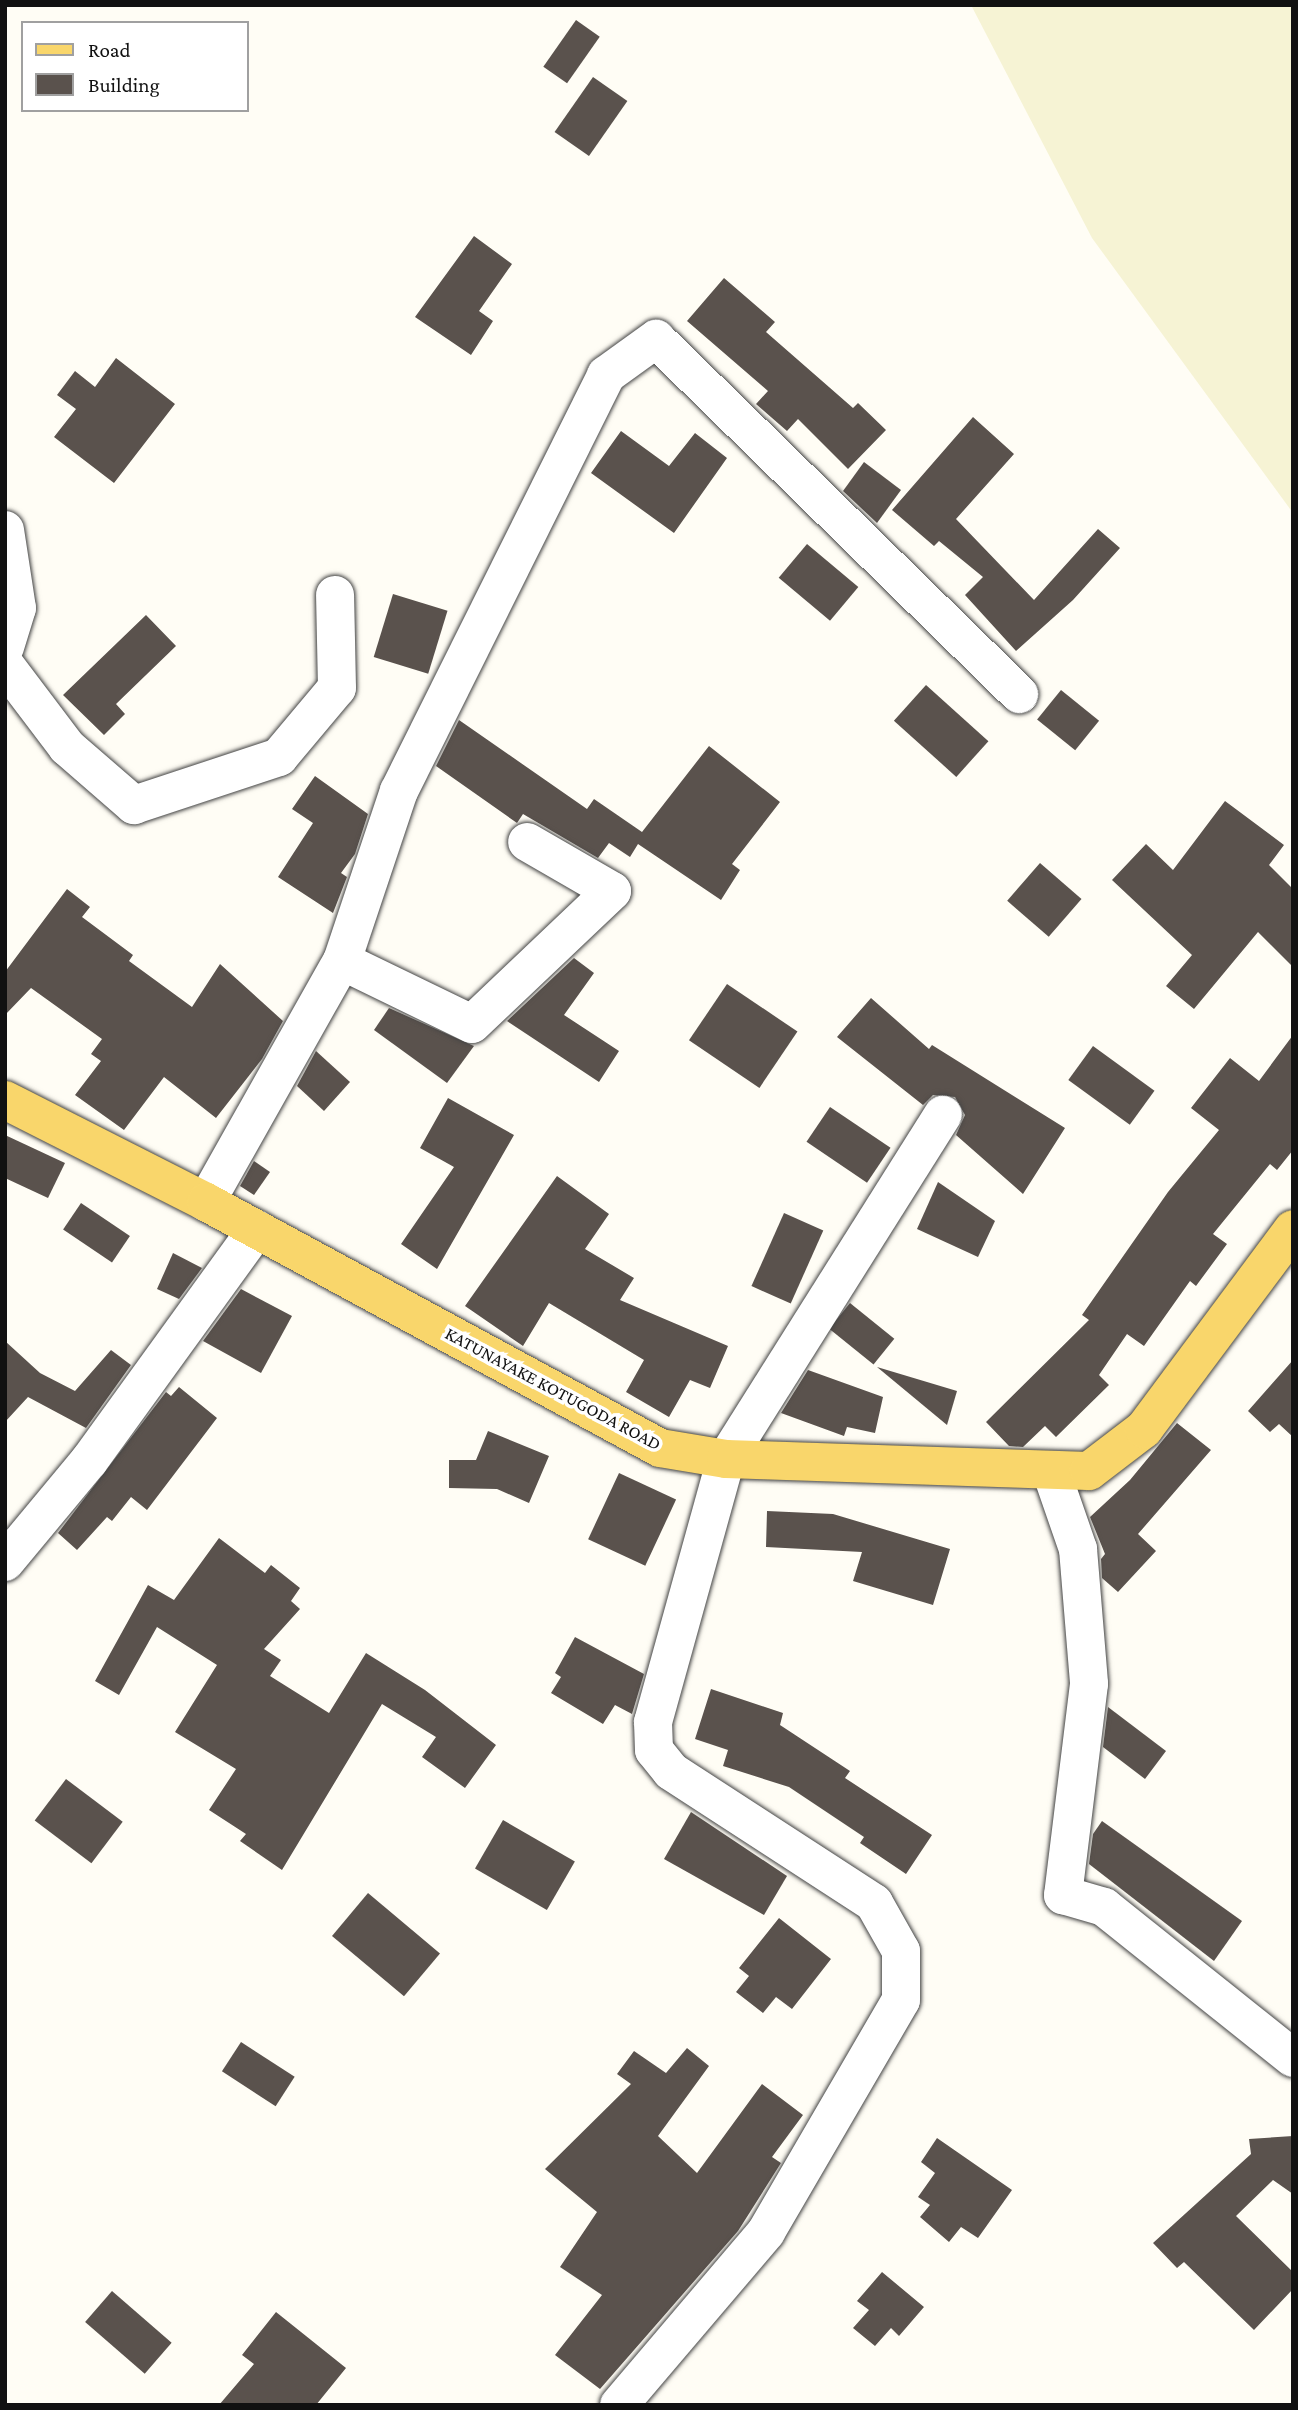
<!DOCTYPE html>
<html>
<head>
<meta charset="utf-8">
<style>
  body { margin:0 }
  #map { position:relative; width:1298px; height:2410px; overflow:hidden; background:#fffdf5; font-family:"Crimson Pro",serif }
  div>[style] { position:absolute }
  .farmland>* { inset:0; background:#f6f3d4 }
  .building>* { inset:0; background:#5a524d; transform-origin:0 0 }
  .roads { filter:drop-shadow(0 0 2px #444) drop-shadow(0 0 2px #444) }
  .minor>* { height:38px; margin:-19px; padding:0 19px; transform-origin:19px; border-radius:19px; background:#fff }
  .major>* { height:38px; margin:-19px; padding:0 19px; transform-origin:19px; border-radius:19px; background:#f9d66b }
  span { translate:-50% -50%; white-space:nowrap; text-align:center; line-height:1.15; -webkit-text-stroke:7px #fff; paint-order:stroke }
  .street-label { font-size:18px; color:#111 }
  .frame { position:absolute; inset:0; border:7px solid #111; pointer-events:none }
  .legend { position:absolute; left:21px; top:21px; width:228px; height:91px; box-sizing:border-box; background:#fff; border:2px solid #a0a0a0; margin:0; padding:9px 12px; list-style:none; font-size:21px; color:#111 }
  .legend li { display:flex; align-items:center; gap:14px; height:35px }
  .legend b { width:35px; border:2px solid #a0a0a0 }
</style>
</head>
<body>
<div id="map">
  <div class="farmland">
    <div style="clip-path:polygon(971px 5px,1293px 5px,1293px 513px,1092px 238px)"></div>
  </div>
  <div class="building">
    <div style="left:576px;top:20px;width:29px;height:57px;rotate:35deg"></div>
    <div style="left:593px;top:77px;width:42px;height:67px;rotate:35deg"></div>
    <div style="clip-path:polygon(474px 236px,512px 264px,479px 311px,493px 321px,471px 355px,415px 317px)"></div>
    <div style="clip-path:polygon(724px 278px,775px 322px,766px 332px,853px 408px,858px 403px,886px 430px,848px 469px,798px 419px,787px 431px,756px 404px,768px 391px,687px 321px)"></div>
    <div style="clip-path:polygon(116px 358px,175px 404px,114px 483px,54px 437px,76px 409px,57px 395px,75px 371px,95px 387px)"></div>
    <div style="clip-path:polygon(973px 417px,1014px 454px,956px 519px,1034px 600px,1098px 529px,1120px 548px,1073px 600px,1016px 651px,965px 595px,983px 577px,939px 541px,934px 546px,892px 510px)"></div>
    <div style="clip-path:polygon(621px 431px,669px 466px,695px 433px,727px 458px,674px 533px,591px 473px)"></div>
    <div style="clip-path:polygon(864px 462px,901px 490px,877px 523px,843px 491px)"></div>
    <div style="left:807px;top:544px;width:67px;height:44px;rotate:40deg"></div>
    <div style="left:393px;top:594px;width:57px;height:66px;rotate:17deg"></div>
    <div style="clip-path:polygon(146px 615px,176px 646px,116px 704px,125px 714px,104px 735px,63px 695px)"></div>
    <div style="left:926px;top:685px;width:84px;height:48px;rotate:42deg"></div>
    <div style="left:1061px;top:690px;width:49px;height:38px;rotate:39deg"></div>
    <div style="clip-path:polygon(459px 720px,587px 809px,594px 799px,642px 832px,709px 746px,780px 802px,732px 864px,740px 870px,721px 900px,638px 844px,630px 857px,609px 843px,598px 858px,523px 814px,517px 823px,436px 766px)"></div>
    <div style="clip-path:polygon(315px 776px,368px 814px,355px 854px,341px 873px,347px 877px,333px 913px,278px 877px,313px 823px,292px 809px)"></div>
    <div style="clip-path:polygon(1225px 801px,1284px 845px,1269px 865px,1293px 889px,1293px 967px,1258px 932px,1194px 1009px,1166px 986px,1192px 955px,1112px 880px,1146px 844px,1173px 870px)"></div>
    <div style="left:1040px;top:863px;width:55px;height:50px;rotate:41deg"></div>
    <div style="clip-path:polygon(67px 889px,90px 907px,82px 917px,133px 955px,129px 961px,192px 1007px,220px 964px,283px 1021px,262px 1059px,216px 1118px,164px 1077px,124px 1130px,75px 1095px,101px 1061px,91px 1054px,102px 1039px,31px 988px,5px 1015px,5px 972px)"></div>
    <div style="clip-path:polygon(574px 958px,594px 973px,564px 1015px,619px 1051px,599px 1082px,507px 1021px)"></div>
    <div style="left:727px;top:984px;width:85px;height:68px;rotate:34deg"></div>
    <div style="clip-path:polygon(871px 998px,929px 1049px,932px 1045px,1065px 1128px,1023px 1194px,956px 1135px,965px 1115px,955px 1097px,933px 1095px,923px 1105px,837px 1037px)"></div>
    <div style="clip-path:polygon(389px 1008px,474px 1046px,447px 1083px,374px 1030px)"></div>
    <div style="clip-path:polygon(1293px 1035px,1293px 1150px,1277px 1170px,1270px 1164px,1213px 1234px,1227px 1244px,1196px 1286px,1190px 1281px,1144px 1346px,1127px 1334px,1099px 1375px,1109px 1385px,1056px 1437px,1045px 1426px,1023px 1447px,1009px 1446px,986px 1422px,1089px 1320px,1082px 1315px,1168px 1192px,1219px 1130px,1191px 1108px,1230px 1058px,1259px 1081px)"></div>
    <div style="left:1093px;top:1046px;width:76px;height:42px;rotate:36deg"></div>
    <div style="clip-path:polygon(316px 1051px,350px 1082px,324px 1111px,297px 1086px)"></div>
    <div style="clip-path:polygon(448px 1098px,514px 1135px,437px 1269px,401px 1244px,454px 1167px,420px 1148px)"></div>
    <div style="left:830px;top:1107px;width:73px;height:42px;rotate:34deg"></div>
    <div style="clip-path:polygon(5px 1135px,65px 1163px,48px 1198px,5px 1178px)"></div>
    <div style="clip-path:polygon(254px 1161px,270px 1172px,254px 1195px,240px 1186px)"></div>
    <div style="clip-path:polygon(557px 1176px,609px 1214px,585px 1249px,634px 1278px,620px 1300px,728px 1346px,710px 1388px,690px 1380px,669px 1417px,626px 1392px,644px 1360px,549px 1303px,523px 1346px,465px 1306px)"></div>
    <div style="clip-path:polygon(938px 1182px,995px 1221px,978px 1257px,917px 1229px)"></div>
    <div style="left:81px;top:1203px;width:59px;height:32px;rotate:34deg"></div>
    <div style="left:784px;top:1213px;width:43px;height:80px;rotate:24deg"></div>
    <div style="clip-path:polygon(173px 1253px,202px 1268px,179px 1299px,157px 1289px)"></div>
    <div style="clip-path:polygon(241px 1289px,292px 1316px,261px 1373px,203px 1341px)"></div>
    <div style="left:850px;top:1303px;width:57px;height:33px;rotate:39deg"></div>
    <div style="clip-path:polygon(5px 1341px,40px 1373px,75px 1391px,111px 1350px,131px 1365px,86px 1428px,28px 1397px,5px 1422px)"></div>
    <div style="clip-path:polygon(1293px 1360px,1293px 1437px,1279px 1424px,1270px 1432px,1248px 1411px)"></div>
    <div style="clip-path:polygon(877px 1367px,957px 1391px,947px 1425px)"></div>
    <div style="clip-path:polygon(808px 1370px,883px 1397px,875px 1433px,847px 1427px,844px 1436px,781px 1413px)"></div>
    <div style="clip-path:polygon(179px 1387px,217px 1418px,147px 1510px,131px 1497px,112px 1521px,107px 1517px,77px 1550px,58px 1533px,166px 1392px,171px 1396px)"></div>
    <div style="clip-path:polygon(1177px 1423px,1211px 1450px,1138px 1534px,1156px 1551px,1118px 1592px,1102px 1578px,1101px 1559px,1105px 1554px,1090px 1517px,1130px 1480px)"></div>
    <div style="clip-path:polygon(488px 1431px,549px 1456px,529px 1503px,497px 1489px,449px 1488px,449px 1460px,476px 1460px)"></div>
    <div style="left:619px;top:1473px;width:63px;height:73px;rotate:25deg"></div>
    <div style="clip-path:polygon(767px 1511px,833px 1514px,950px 1549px,933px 1605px,853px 1581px,862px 1552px,766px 1547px)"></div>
    <div style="clip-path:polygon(219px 1538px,265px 1573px,271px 1565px,300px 1588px,291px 1601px,300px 1609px,264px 1649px,281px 1660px,270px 1676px,329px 1713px,366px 1653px,425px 1690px,496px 1745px,465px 1788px,422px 1757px,436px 1737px,382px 1704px,282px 1870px,240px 1841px,246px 1834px,209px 1810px,236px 1769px,175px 1732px,217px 1665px,157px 1627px,119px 1695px,95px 1681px,148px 1585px,174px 1600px)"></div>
    <div style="clip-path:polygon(575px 1637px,644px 1674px,632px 1714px,615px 1705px,603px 1724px,551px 1693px,561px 1677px,555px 1673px)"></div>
    <div style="clip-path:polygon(711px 1689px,783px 1713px,780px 1725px,850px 1771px,845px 1778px,932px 1835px,906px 1874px,860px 1843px,864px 1837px,789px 1787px,723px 1766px,728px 1750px,695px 1739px)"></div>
    <div style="clip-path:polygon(1108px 1707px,1166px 1751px,1145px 1779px,1103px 1747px)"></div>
    <div style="left:66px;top:1779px;width:71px;height:52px;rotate:37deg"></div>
    <div style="clip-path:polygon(691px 1812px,787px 1876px,764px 1915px,664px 1859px)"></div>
    <div style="left:503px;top:1820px;width:83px;height:56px;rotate:30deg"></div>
    <div style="clip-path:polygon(1102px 1821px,1242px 1921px,1214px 1961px,1089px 1864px,1093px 1834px)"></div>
    <div style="left:368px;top:1893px;width:94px;height:56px;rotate:40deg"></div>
    <div style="clip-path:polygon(779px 1918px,831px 1959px,792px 2009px,776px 1997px,763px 2013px,736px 1992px,749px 1976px,739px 1968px)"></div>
    <div style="left:241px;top:2042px;width:64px;height:35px;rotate:33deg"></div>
    <div style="clip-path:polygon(687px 2048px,709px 2066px,658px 2136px,697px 2173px,762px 2084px,803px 2115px,772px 2157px,781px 2163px,738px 2231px,600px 2389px,555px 2355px,602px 2295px,560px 2267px,597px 2212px,545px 2169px,631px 2084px,617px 2074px,634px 2051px,666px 2073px)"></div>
    <div style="clip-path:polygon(1293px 2136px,1293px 2194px,1273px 2180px,1236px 2216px,1293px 2272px,1293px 2289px,1254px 2330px,1184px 2262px,1177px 2268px,1153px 2243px,1251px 2154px,1249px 2139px)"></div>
    <div style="clip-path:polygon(937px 2138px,1012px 2190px,978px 2238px,961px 2227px,949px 2242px,920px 2217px,930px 2205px,918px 2197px,935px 2173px,921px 2162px)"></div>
    <div style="clip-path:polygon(882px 2272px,924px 2307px,899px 2336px,891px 2328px,875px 2346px,853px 2328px,869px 2310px,857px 2301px)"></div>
    <div style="left:112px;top:2291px;width:79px;height:41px;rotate:41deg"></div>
    <div style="clip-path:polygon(276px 2312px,346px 2368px,316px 2405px,219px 2405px,254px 2364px,242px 2355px)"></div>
  </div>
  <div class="roads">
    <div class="minor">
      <div style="left:5px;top:530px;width:79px;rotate:81.3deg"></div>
      <div style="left:17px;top:608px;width:41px;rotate:107.1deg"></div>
      <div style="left:5px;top:665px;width:103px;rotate:52.9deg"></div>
      <div style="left:67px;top:747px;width:89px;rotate:40.9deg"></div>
      <div style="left:134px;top:805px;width:153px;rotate:-18.3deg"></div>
      <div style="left:279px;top:757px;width:90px;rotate:-50deg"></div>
      <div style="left:337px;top:688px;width:93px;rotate:-91.2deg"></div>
      <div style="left:342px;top:961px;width:179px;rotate:-71.5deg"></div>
      <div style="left:399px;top:791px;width:465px;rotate:-63.5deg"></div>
      <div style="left:606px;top:375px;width:62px;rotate:-35.8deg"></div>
      <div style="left:656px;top:339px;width:508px;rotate:44.36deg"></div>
      <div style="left:206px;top:1202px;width:277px;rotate:-60.6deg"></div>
      <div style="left:342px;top:961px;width:144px;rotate:25.9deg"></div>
      <div style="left:472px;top:1024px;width:193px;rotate:-43.5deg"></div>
      <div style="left:612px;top:891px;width:98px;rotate:-150deg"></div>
      <div style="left:1051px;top:1471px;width:83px;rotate:70.9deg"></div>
      <div style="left:1078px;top:1549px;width:135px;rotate:85.3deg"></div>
      <div style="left:1089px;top:1684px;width:213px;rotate:97deg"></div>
      <div style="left:1063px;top:1895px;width:43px;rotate:16.3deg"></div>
      <div style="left:1104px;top:1907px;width:242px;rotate:38.6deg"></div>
      <div style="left:5px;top:1562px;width:131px;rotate:-50.3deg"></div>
      <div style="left:89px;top:1461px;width:286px;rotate:-54.1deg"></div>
      <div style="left:619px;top:2405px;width:227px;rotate:-49.6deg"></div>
      <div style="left:766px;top:2232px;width:268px;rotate:-59.8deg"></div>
      <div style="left:901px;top:2000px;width:49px;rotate:-90deg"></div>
      <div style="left:901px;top:1951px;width:55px;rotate:-119.4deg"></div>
      <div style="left:874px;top:1903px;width:242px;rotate:-147deg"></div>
      <div style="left:671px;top:1771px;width:27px;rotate:-129deg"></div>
      <div style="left:654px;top:1750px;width:28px;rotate:-92deg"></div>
      <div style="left:653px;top:1722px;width:273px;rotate:-74.5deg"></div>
      <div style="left:726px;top:1459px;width:407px;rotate:-57.8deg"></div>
    </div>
    <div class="major">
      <div style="left:5px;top:1100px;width:225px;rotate:26.9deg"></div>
      <div style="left:206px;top:1202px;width:516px;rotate:28.45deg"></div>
      <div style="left:660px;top:1448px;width:67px;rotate:9.5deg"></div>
      <div style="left:726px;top:1459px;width:363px;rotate:1.9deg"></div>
      <div style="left:1089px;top:1471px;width:69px;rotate:-37.4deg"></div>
      <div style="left:1144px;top:1429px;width:249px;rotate:-53.3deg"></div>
    </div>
  </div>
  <div class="street-label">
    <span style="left:553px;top:1389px;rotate:28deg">KATUNAYAKE KOTUGODA ROAD</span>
  </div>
  <div class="frame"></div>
  <ul class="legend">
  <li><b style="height:9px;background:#f9d66b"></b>Road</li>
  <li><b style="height:19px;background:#5a524d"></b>Building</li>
  </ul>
</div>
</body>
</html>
